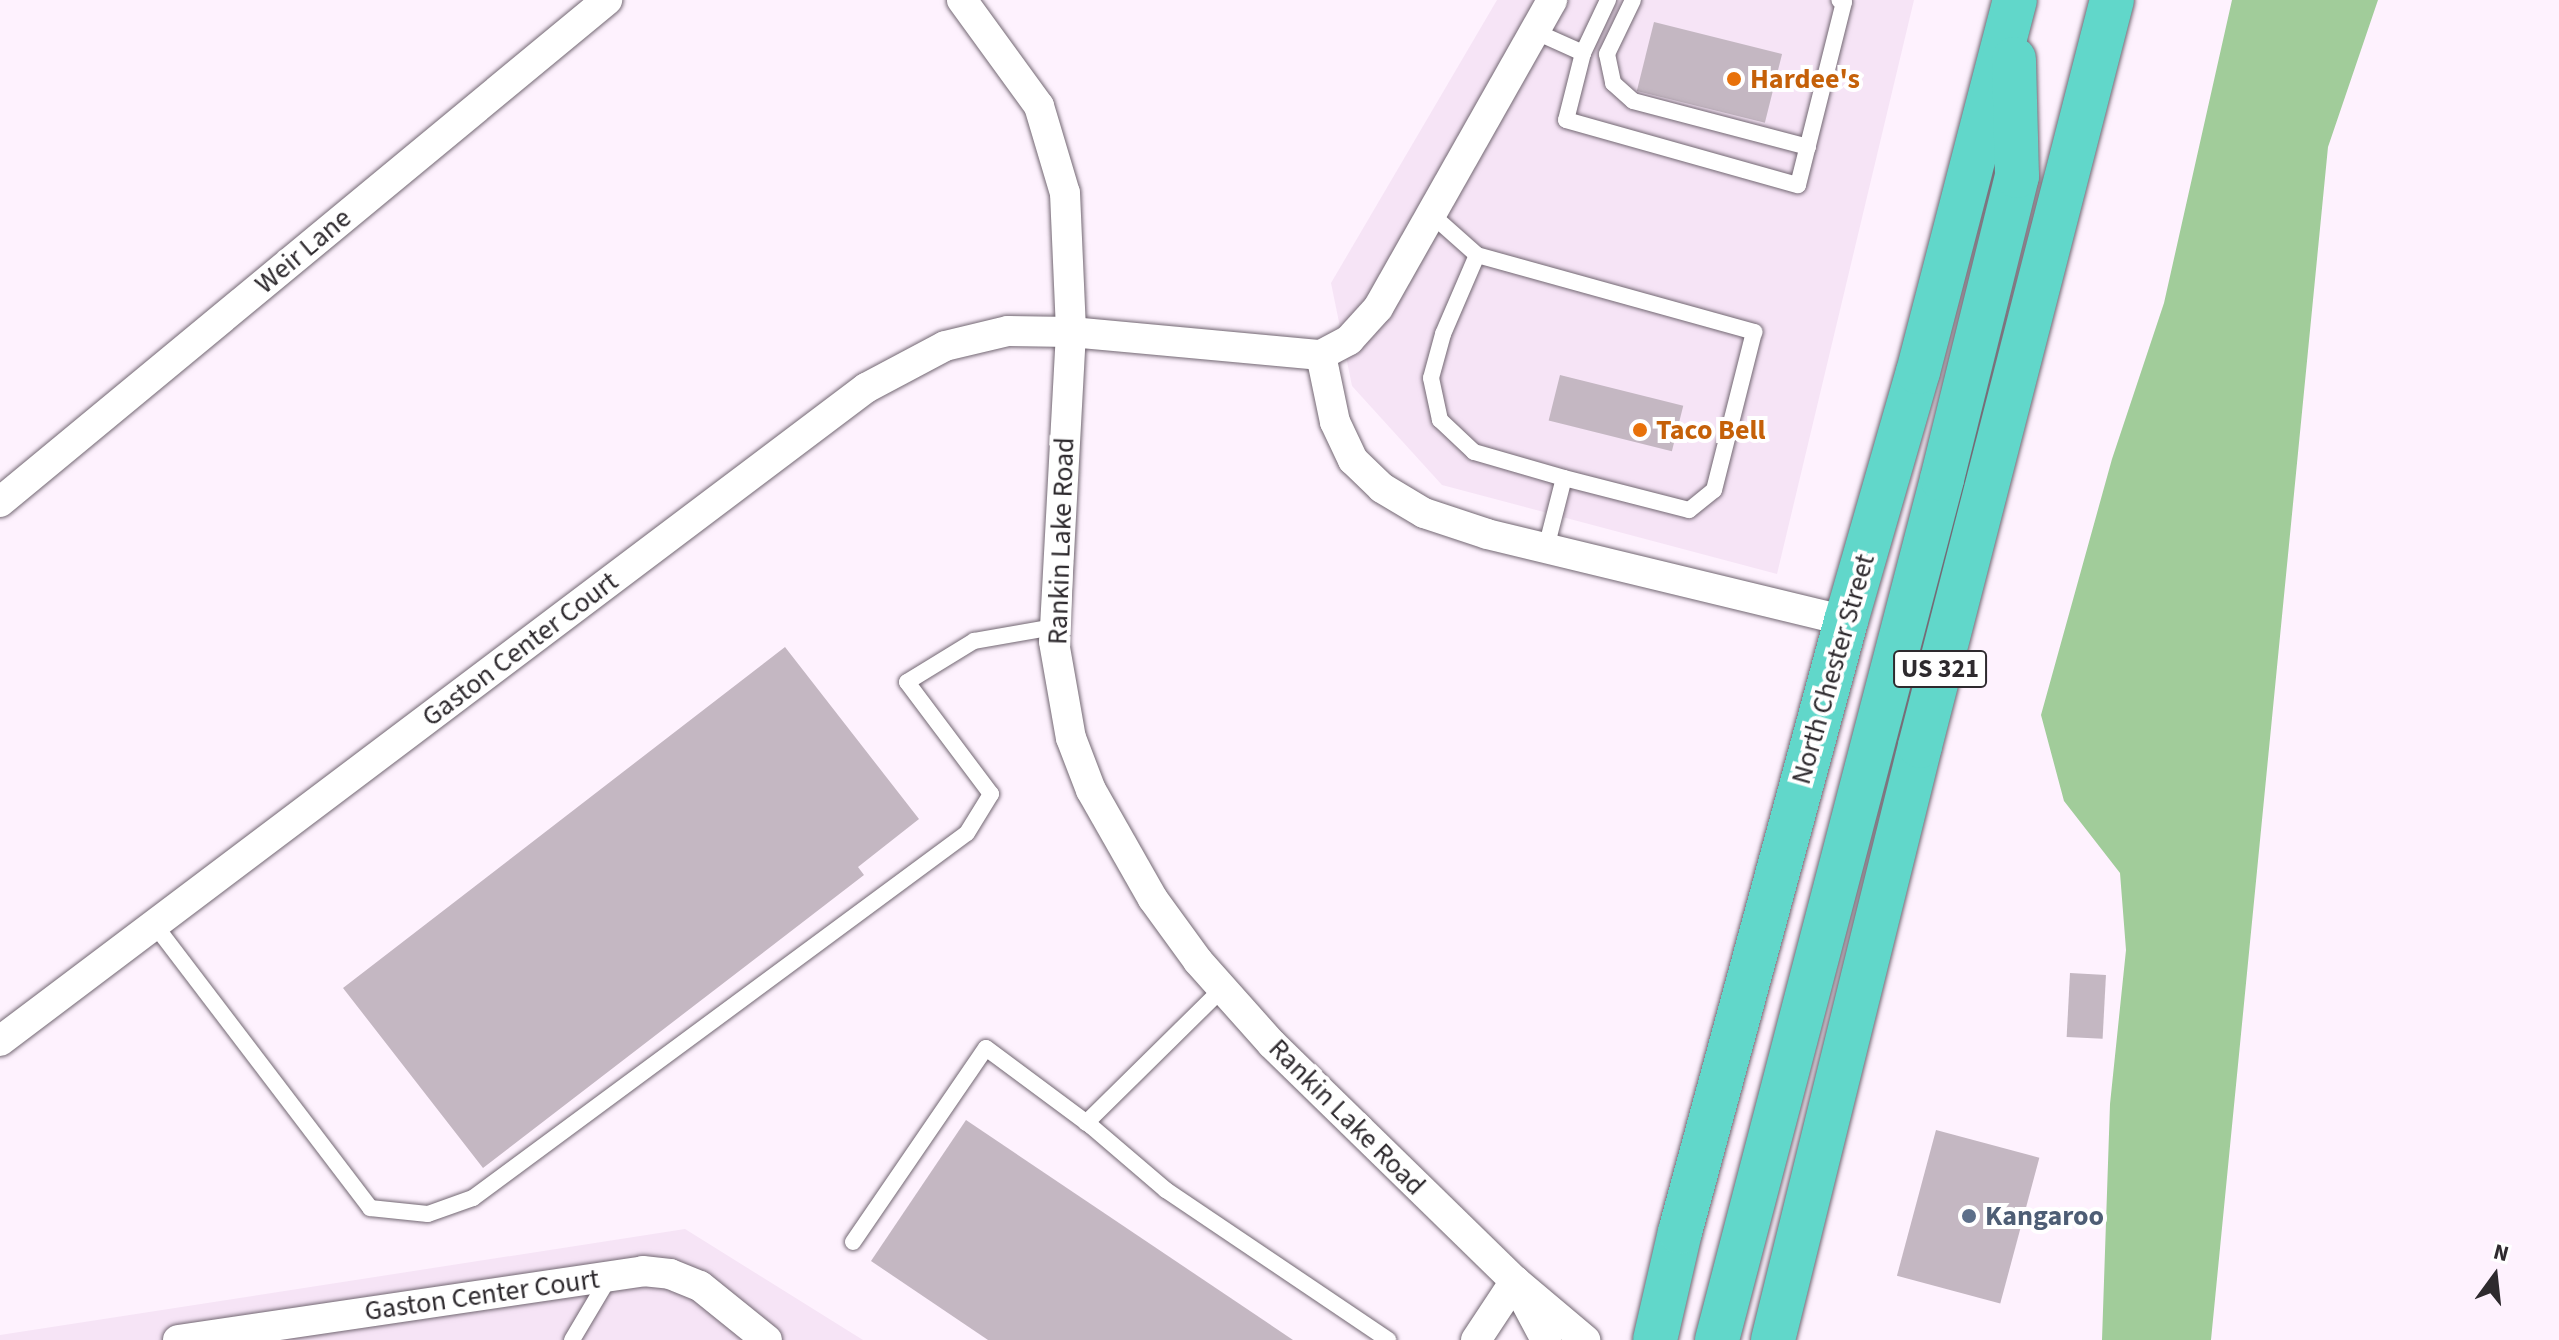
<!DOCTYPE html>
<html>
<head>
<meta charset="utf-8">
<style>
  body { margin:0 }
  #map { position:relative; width:2559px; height:1340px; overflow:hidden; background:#fef2fe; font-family:"Source Sans 3",sans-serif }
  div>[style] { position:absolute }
  .built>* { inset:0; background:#f6e4f6 }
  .forest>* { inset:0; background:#a1cc9a }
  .building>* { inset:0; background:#c4b7c2; transform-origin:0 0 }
  .roads { filter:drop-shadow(0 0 2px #726772) drop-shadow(0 0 2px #726772) }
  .lane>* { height:16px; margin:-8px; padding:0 8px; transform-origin:8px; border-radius:8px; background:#fff }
  .street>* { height:30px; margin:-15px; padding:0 15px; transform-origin:15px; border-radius:15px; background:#fff }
  .highway>* { height:44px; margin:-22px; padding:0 22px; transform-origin:22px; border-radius:22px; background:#61d7ca }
  .dots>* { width:22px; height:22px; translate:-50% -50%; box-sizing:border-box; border:4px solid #fff; border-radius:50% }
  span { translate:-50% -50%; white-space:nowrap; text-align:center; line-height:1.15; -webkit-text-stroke:8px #fff; paint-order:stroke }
  .shield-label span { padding:2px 6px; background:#fff; border:2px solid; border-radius:6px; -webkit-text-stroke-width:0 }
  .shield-label { font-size:26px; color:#2e2a2e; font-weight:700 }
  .food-label { font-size:28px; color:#c56008; font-weight:700 }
  .left { translate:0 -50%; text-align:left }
  .street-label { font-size:28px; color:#2e2a2e }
  .service-label { font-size:28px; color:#4e5e75; font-weight:700 }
  .north { position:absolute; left:2455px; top:1236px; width:80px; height:80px; -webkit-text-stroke:6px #fff; paint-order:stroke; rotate:15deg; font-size:22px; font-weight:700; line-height:32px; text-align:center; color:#2e2a2e }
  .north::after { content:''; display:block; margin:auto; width:28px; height:36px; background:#2e2a2e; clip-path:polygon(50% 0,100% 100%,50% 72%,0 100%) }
</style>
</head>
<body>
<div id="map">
  <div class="built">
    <div style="clip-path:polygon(1497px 0,1914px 0,1777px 574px,1442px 485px,1352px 386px,1331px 283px)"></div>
    <div style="clip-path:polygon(685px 1229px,863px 1340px,0 1340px,0 1335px)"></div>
  </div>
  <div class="forest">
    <div style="clip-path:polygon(2232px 0,2378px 0,2328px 147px,2211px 1340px,2102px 1340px,2110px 1104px,2126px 950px,2120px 873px,2064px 801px,2041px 715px,2112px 459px,2164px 303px)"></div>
  </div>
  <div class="building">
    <div style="left:1654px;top:22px;width:132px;height:71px;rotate:14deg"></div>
    <div style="left:1560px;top:375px;width:127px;height:47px;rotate:14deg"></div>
    <div style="clip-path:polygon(785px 647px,919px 819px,858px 867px,864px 875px,483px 1168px,343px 988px)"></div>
    <div style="left:2070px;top:973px;width:36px;height:64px;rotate:3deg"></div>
    <div style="clip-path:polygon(966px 1120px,1293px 1340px,988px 1340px,871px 1261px)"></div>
    <div style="left:1936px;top:1130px;width:107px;height:151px;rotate:15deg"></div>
  </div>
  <div class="roads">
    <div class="lane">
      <div style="left:1633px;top:0;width:60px;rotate:115.7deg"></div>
      <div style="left:1607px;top:54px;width:30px;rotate:78deg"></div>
      <div style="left:1613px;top:83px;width:27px;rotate:42deg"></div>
      <div style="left:1633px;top:101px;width:181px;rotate:14.7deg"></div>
      <div style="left:1534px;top:31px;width:54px;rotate:24.2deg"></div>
      <div style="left:1583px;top:53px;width:69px;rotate:104.2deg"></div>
      <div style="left:1566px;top:120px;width:241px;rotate:15.7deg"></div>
      <div style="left:1798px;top:185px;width:189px;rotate:-75.9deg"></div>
      <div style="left:1844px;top:2px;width:5px;rotate:-158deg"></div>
      <div style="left:1583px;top:53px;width:59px;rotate:-64.7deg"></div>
      <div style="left:1431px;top:214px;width:62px;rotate:41.7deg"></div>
      <div style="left:1477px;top:255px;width:288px;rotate:15.5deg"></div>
      <div style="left:1754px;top:332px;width:163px;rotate:104.2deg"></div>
      <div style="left:1714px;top:490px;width:32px;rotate:141deg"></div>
      <div style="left:1689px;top:510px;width:129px;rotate:-165.6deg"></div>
      <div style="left:1564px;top:478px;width:94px;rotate:-163.9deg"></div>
      <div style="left:1474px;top:452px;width:47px;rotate:-136.7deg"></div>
      <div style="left:1440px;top:420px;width:43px;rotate:-102.1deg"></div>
      <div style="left:1431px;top:378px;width:46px;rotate:-74.7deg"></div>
      <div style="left:1443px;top:334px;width:86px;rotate:-66.7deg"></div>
      <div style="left:1546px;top:548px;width:72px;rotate:-75.6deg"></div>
      <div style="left:154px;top:924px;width:357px;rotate:52.7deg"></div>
      <div style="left:370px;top:1208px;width:58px;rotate:5.9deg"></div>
      <div style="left:428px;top:1214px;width:48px;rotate:-19.6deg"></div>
      <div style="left:473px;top:1198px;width:614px;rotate:-36.46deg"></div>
      <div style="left:967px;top:833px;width:46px;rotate:-58.4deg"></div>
      <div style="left:991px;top:794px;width:140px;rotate:-126.9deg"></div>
      <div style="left:907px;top:682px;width:79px;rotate:-31.5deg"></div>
      <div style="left:974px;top:641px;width:81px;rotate:-9.9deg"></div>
      <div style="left:1086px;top:1123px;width:192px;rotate:-44.6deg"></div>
      <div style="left:853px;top:1242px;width:235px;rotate:-55.6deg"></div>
      <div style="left:986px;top:1048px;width:131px;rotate:36.6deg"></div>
      <div style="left:1091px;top:1126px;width:99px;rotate:40.5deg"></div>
      <div style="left:1166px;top:1190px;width:268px;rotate:34deg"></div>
      <div style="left:572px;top:1340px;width:74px;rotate:-59.3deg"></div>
    </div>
    <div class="street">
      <div style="left:962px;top:0;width:131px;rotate:54deg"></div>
      <div style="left:1039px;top:106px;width:91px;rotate:73.4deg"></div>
      <div style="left:1065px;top:193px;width:139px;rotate:87.5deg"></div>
      <div style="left:1071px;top:332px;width:310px;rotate:93.1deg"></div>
      <div style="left:1054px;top:642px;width:97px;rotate:80deg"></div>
      <div style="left:1071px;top:738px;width:56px;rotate:69deg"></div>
      <div style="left:1091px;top:790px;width:125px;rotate:60.4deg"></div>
      <div style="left:1153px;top:899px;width:77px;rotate:54deg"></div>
      <div style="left:1198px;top:961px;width:111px;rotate:48.3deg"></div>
      <div style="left:1272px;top:1044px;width:339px;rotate:44.3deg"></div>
      <div style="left:1515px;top:1281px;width:92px;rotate:40.1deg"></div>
      <div style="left:1321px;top:355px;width:68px;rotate:78.2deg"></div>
      <div style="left:1335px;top:422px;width:42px;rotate:64.7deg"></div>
      <div style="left:1353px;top:460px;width:40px;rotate:44deg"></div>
      <div style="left:1382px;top:488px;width:49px;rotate:30.8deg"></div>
      <div style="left:1424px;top:513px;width:66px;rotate:18.4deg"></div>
      <div style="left:1487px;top:534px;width:369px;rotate:13.6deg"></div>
      <div style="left:0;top:502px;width:788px;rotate:-39.59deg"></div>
      <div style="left:0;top:1041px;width:1085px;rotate:-37.02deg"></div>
      <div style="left:866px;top:388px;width:89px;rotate:-28deg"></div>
      <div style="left:945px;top:346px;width:65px;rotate:-13.4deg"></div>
      <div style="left:1008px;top:331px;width:63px;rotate:0.9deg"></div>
      <div style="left:1071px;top:332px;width:251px;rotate:5.3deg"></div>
      <div style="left:1321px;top:355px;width:32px;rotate:-28deg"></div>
      <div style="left:1349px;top:340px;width:43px;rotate:-47.8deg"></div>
      <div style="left:1378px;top:308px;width:354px;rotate:-60.5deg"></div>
      <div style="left:1523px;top:1297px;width:49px;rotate:61.9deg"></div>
      <div style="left:178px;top:1340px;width:470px;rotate:-8.4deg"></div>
      <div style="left:643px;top:1271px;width:27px;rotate:6deg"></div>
      <div style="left:670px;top:1274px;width:32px;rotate:22deg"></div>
      <div style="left:700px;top:1286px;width:86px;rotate:38.9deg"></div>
      <div style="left:1476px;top:1340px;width:71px;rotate:-56.5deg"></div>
    </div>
    <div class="highway">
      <div style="left:1655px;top:1340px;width:111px;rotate:-77deg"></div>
      <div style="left:1680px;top:1232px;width:633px;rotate:-74.8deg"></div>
      <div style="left:1846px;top:621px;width:259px;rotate:-73.9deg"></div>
      <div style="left:1918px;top:372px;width:384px;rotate:-75.4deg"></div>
      <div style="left:1717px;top:1340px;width:890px;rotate:-75.35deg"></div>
      <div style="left:1942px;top:479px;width:312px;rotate:-76.1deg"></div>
      <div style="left:2017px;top:176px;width:117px;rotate:-91.5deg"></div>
      <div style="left:1773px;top:1340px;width:612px;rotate:-76.1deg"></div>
      <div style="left:1920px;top:746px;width:770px;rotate:-75.57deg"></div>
    </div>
  </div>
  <div class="dots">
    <div style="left:1734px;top:79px;background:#e8710a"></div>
    <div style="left:1640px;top:430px;background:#e8710a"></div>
    <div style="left:1969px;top:1216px;background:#5c6f8a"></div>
  </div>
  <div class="shield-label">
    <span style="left:1940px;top:669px">US 321</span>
  </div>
  <div class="food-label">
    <span class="left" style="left:1750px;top:79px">Hardee's</span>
    <span class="left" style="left:1656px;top:430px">Taco Bell</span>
  </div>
  <div class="street-label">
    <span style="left:303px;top:251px;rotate:-40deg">Weir Lane</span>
    <span style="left:1061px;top:541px;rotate:-88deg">Rankin Lake Road</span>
    <span style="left:520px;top:649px;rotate:-37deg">Gaston Center Court</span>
    <span style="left:1833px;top:669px;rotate:-74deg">North Chester Street</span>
    <span style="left:1347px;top:1117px;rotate:45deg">Rankin Lake Road</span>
    <span style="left:482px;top:1295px;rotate:-8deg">Gaston Center Court</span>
  </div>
  <div class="service-label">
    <span class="left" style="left:1985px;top:1216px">Kangaroo</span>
  </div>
  <div class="north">N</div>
</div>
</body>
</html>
